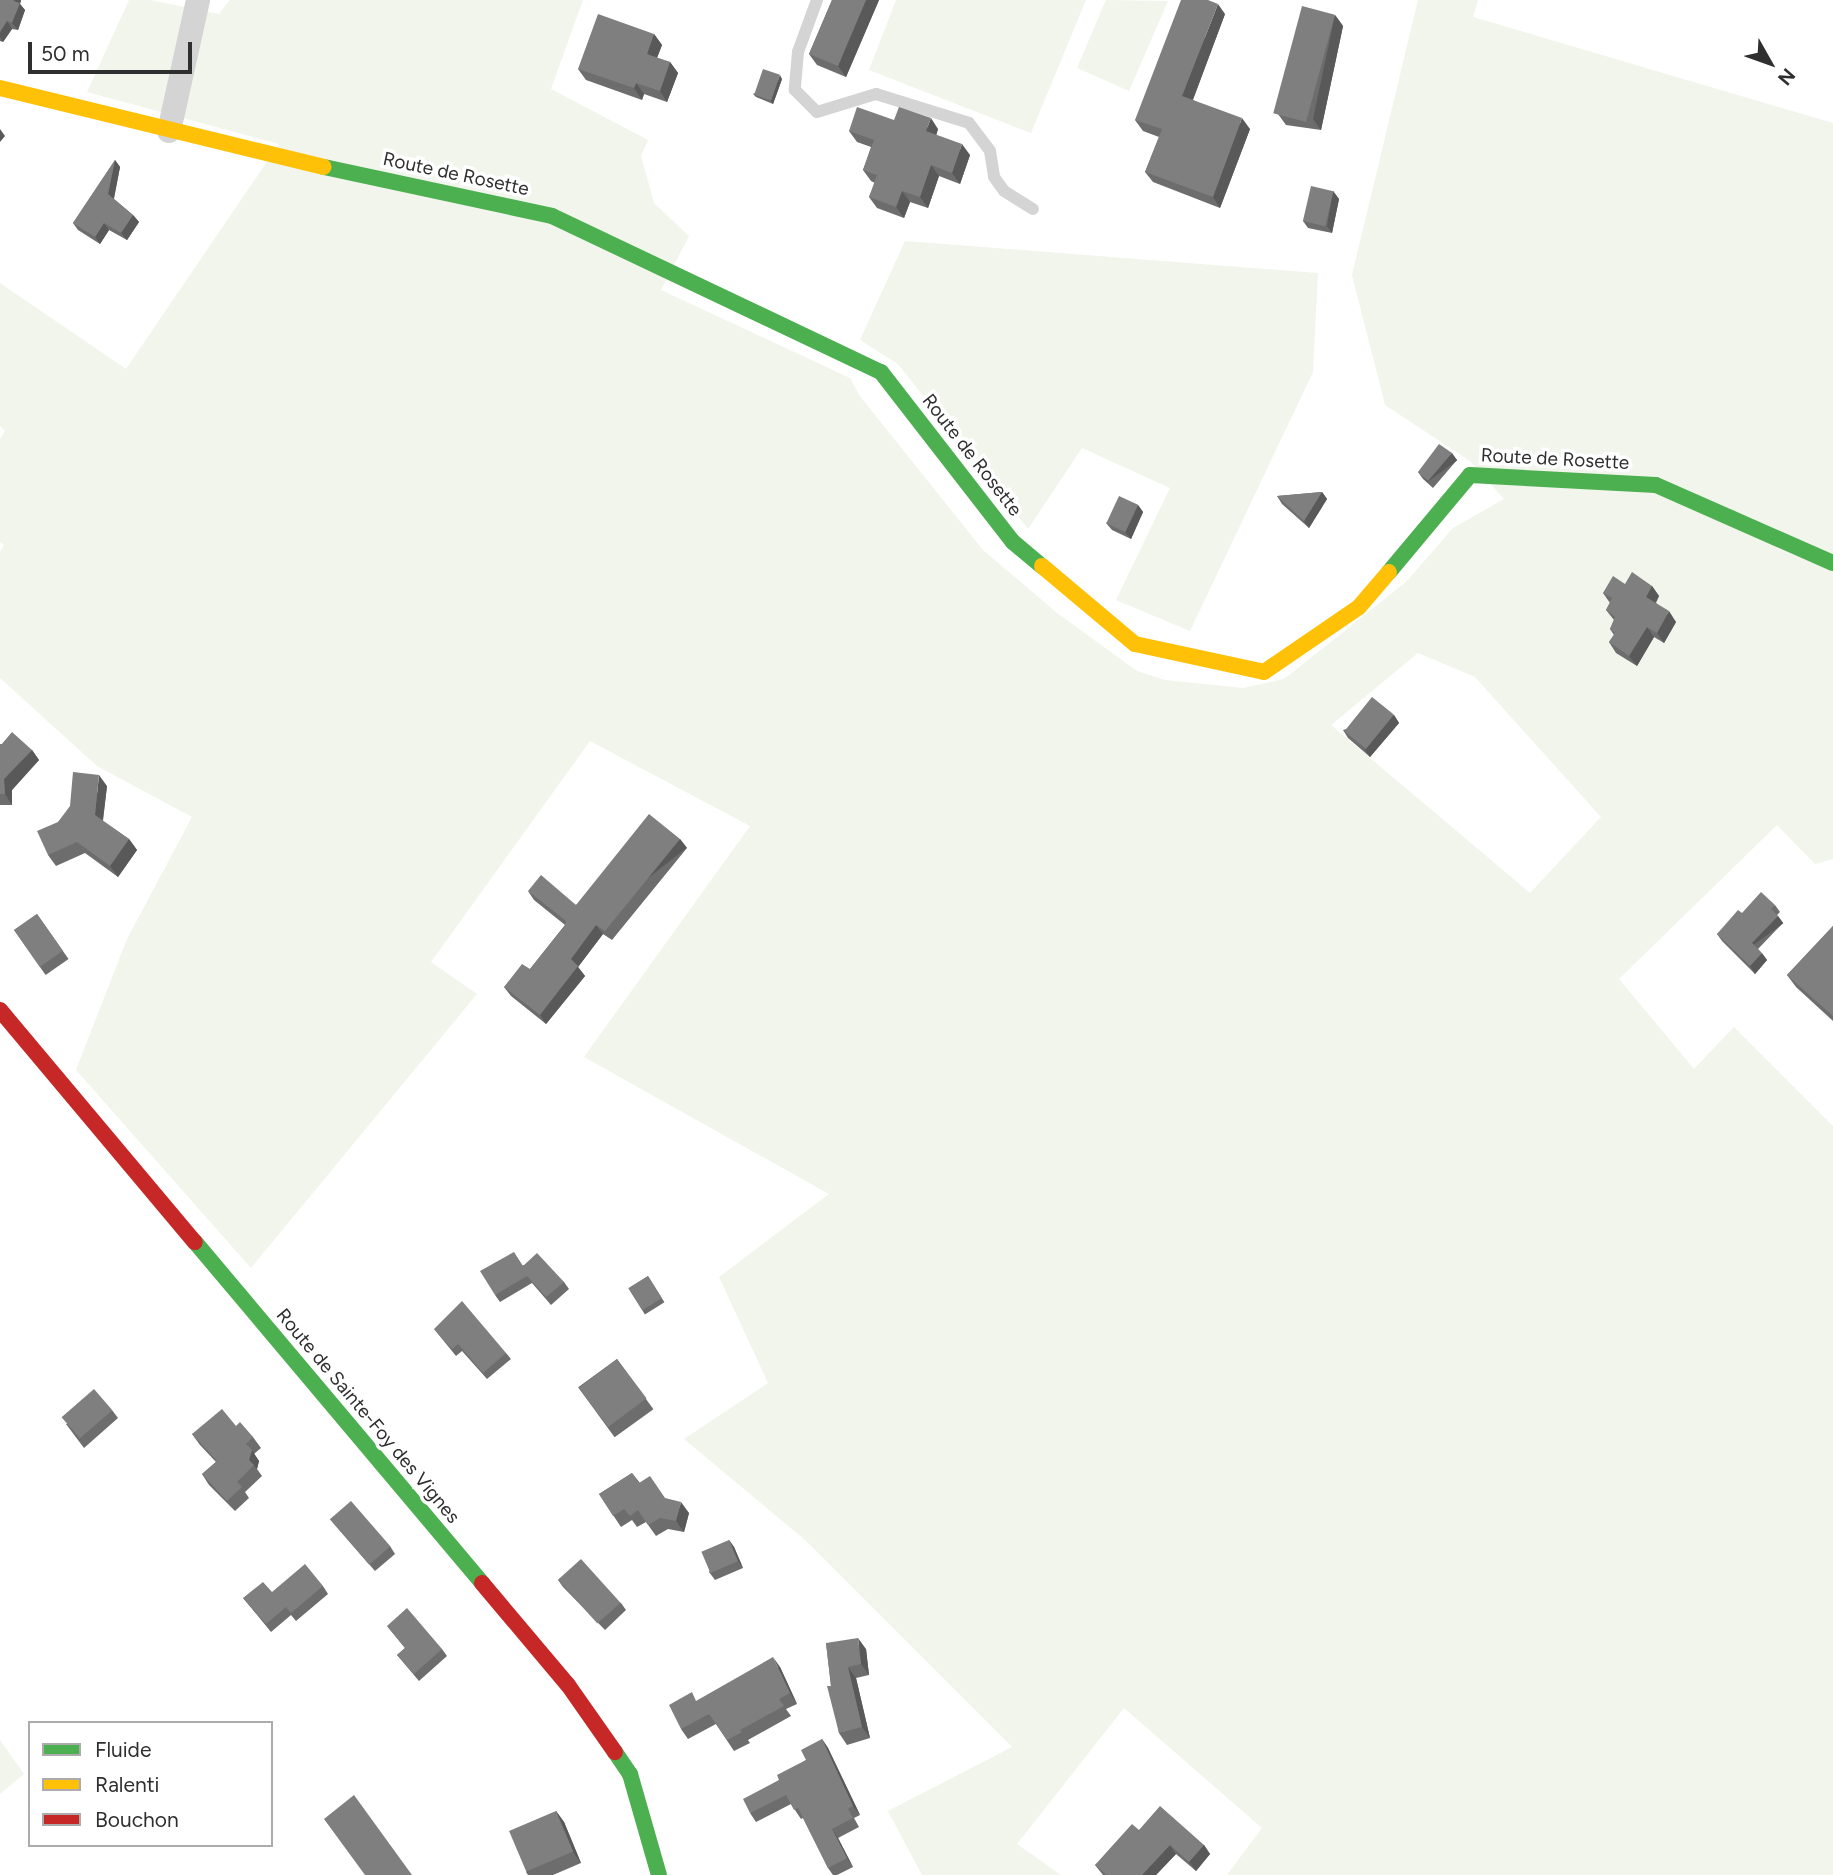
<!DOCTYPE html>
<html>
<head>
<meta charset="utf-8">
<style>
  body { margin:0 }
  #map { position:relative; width:1833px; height:1875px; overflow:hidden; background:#fff; font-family:Figtree,sans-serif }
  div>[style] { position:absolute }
  .green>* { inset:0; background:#f1f5ec }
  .lane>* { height:12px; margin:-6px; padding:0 6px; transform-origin:6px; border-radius:6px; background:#d4d4d4 }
  .street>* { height:24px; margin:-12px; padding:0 12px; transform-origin:12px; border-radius:12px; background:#d4d4d4 }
  .fast>* { height:16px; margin:-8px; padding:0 8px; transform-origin:8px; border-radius:8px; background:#4caf50 }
  .slow>* { height:16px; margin:-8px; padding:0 8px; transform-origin:8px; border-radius:8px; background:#ffc107 }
  .jam>* { height:16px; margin:-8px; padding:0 8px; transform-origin:8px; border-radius:8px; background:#c62828 }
  .wall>* { inset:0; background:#6d6d6d; transform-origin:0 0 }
  .shaded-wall>* { inset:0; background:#595959; transform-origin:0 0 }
  .building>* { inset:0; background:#7f7f7f; transform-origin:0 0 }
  span { translate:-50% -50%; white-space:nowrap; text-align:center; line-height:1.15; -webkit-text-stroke:7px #fff; paint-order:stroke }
  .street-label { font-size:19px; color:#2f2f2f }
  .legend { position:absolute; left:28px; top:1721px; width:245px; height:126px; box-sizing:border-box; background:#fff; border:2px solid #acacac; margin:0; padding:9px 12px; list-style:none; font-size:21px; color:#2f2f2f }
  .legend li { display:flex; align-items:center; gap:14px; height:35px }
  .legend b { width:35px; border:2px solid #acacac }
  .north { position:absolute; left:1735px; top:28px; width:70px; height:70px; -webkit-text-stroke:5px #fff; paint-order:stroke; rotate:130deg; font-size:19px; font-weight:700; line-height:28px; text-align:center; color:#2f2f2f }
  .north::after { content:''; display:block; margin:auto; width:24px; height:32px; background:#2f2f2f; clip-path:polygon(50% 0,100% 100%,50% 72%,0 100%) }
  .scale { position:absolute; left:28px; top:42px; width:164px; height:32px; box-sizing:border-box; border:4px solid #2f2f2f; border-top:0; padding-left:9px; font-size:21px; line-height:24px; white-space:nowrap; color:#2f2f2f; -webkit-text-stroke:5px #fff; paint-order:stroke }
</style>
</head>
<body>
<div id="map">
  <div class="green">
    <div style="clip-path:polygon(evenodd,129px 0,150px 0,219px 14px,230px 0,583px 0,551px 89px,648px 140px,641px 156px,654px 203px,689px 236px,661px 290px,850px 378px,859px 395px,983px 550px,1057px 613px,1137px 671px,1165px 680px,1243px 688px,1284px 679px,1406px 582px,1453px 528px,1504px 499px,1470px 461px,1385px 405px,1352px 275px,1418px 0,1478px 0,1473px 17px,1833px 123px,1833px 859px,1815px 864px,1777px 825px,1619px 979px,1694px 1069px,1734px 1027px,1833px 1126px,1833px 1875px,1227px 1875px,1262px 1828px,1124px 1708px,1017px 1844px,1061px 1875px,922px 1875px,888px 1811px,1012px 1747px,805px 1540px,684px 1439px,768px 1383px,719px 1277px,829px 1194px,584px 1057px,750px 826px,590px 741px,431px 962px,477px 994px,251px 1268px,76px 1070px,127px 939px,192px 817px,97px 766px,0 678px,0 552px,4px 545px,0 542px,0 439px,5px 431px,0 426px,0 283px,126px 369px,279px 144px,87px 92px,129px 0,1418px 653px,1475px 677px,1601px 817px,1530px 893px,1331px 725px,1418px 653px)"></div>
    <div style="clip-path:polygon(896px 0,1086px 0,1031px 133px,869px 70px)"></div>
    <div style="clip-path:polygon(1106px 0,1168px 1px,1129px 91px,1077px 68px)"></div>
    <div style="clip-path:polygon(905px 241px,1318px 273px,1313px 372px,1190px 631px,1116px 600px,1170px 488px,1082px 448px,1028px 529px,898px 364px,860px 340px)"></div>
    <div style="clip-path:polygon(0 1740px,24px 1774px,0 1794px)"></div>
  </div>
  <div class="lane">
    <div style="left:817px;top:0;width:55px;rotate:110.1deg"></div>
    <div style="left:798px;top:52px;width:38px;rotate:95deg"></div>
    <div style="left:795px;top:90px;width:31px;rotate:45deg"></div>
    <div style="left:817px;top:112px;width:62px;rotate:-17deg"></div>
    <div style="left:876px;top:94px;width:97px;rotate:17.3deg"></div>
    <div style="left:969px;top:123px;width:35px;rotate:53deg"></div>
    <div style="left:990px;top:151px;width:26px;rotate:81deg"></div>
    <div style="left:994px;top:177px;width:17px;rotate:54deg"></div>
    <div style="left:1004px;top:191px;width:34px;rotate:32deg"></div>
  </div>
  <div class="street">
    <div style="left:169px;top:131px;width:134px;rotate:-77.5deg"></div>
  </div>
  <div class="fast">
    <div style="left:324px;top:167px;width:233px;rotate:12.1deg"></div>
    <div style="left:552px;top:216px;width:364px;rotate:25.4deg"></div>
    <div style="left:881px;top:372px;width:215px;rotate:52.2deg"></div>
    <div style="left:1013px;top:542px;width:38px;rotate:40deg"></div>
    <div style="left:1389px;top:572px;width:126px;rotate:-50.1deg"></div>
    <div style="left:1470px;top:475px;width:186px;rotate:3.1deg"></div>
    <div style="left:1656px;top:485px;width:193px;rotate:23.8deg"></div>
    <div style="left:195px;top:1242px;width:446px;rotate:49.9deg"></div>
    <div style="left:615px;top:1752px;width:27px;rotate:56deg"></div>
    <div style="left:630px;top:1774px;width:105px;rotate:74deg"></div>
  </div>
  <div class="slow">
    <div style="left:0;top:88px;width:333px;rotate:13.7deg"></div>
    <div style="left:1042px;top:566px;width:121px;rotate:40deg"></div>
    <div style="left:1135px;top:644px;width:132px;rotate:12.2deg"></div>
    <div style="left:1264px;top:672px;width:115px;rotate:-34.4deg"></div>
    <div style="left:1359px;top:607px;width:46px;rotate:-49.4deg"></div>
  </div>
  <div class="jam">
    <div style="left:0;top:1010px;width:303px;rotate:50deg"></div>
    <div style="left:482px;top:1583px;width:133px;rotate:49.9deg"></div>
    <div style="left:568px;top:1685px;width:82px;rotate:55deg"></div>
  </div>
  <div class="wall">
    <div style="clip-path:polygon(0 0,21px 0,20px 4px,25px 10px,18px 30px,12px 29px,3px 42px,0 41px)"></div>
    <div style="clip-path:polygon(832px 0,879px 0,846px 77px,817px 65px,809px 54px)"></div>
    <div style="clip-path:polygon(1225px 14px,1193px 100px,1250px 129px,1220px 208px,1153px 182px,1145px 172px,1159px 137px,1143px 131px,1135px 120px)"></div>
    <div style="clip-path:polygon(1335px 15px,1343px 26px,1321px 130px,1286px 125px,1278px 114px)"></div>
    <div style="clip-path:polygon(654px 34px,662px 45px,657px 58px,670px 62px,678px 73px,667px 102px,644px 94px,642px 100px,586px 80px,578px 69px)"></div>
    <div style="clip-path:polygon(782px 79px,773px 104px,756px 97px,753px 94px)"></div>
    <div style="clip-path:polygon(894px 120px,938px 129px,936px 135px,970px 155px,960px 184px,939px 176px,928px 208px,910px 202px,904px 218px,877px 208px,869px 197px,875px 183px,871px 181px,863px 170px,871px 147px,857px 142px,849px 131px)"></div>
    <div style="clip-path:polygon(115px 160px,120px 167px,114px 199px,133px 215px,139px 222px,127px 240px,109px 230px,100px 244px,78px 230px,73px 223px)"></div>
    <div style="clip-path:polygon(1333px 191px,1339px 199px,1332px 233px,1308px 228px,1303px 221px)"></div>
    <div style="clip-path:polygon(1457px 460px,1433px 488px,1423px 479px,1418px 472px)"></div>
    <div style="clip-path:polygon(1322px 492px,1327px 499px,1309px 528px,1282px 504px,1277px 496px)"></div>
    <div style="clip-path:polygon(1138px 505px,1143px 512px,1131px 539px,1112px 530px,1106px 523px)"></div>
    <div style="clip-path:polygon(1625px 584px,1652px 586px,1659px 596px,1656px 603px,1676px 622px,1664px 643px,1654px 637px,1637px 666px,1616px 653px,1609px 642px,1614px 635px,1610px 629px,1614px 620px,1606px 610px,1610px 603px,1603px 593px)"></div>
    <div style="clip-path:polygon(1394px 715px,1399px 723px,1370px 757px,1348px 738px,1343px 730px)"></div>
    <div style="clip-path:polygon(0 744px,32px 750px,39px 760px,12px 790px,12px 805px,0 805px)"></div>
    <div style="clip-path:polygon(107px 786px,103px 821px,129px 839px,137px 850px,118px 877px,85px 853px,56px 866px,48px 855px,58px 822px)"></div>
    <div style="clip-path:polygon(680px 839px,687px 848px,612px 940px,603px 934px,578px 967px,585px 976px,546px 1024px,511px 996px,504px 987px,530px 969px,565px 925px,534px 900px,528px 891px,576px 905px)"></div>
    <div style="clip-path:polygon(1775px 905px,1780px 912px,1777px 915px,1783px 923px,1758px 949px,1767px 960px,1755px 974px,1722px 941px,1717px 934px,1742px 913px)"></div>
    <div style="left:37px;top:914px;width:55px;height:28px;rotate:55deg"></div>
    <div style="clip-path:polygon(1833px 926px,1833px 1021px,1796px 987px,1787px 975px)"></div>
    <div style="clip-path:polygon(523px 1265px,564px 1282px,569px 1289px,551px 1305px,532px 1283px,500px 1302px,495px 1295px)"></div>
    <div style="left:648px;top:1276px;width:31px;height:23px;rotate:58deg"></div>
    <div style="clip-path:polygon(434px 1329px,506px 1353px,511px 1359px,487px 1379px,462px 1351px,456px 1356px)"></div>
    <div style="left:617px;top:1359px;width:62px;height:48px;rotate:54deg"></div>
    <div style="clip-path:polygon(112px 1410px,118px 1418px,84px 1448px,66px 1424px)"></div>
    <div style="clip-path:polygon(236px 1426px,253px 1437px,261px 1448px,254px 1454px,259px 1461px,257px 1469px,262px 1476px,245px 1492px,249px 1498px,235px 1511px,209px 1485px,202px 1474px,216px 1462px,200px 1445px,192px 1434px)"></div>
    <div style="clip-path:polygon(632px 1473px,640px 1483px,689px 1513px,684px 1532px,668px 1529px,656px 1536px,646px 1522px,637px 1527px,632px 1520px,621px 1527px,599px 1494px)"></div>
    <div style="clip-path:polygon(330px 1519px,390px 1546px,395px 1554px,375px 1571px)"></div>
    <div style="clip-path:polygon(729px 1540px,734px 1547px,743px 1568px,715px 1580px,709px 1572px)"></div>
    <div style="clip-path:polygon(558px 1580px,621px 1603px,626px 1610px,605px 1630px,563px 1587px)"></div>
    <div style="clip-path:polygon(323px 1586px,328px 1594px,296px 1621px,291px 1615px,271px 1632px,243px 1598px,272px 1592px)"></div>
    <div style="clip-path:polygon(387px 1626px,442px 1649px,447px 1656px,419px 1681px,397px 1655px,405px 1648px)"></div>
    <div style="clip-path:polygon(826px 1643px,866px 1649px,869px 1675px,856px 1678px,870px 1738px,847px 1745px,839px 1733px,831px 1686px)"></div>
    <div style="clip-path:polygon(780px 1667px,797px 1704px,786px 1709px,791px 1716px,748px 1740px,750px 1743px,734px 1751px,716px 1724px,688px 1739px,681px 1729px,698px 1700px)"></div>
    <div style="clip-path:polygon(822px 1739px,828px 1748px,860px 1815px,854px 1818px,859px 1827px,838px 1838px,853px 1867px,837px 1875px,833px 1875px,828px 1868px,803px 1818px,801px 1819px,791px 1804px,756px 1822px,750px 1813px,779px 1780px,806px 1760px)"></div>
    <div style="clip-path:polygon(556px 1811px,564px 1822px,581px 1863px,553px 1875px,528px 1875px,526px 1872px)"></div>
    <div style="clip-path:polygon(1139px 1830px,1204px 1845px,1210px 1854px,1196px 1871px,1176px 1854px,1156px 1875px,1103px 1875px,1095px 1865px)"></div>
  </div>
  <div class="shaded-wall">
    <div style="clip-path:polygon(14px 0,21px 0,20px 4px,25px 10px,18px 30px,12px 23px)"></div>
    <div style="clip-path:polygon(866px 0,879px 0,846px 77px,838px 66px)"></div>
    <div style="clip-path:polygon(1218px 4px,1225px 14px,1190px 107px,1182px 96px)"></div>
    <div style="clip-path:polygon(1335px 15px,1343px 26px,1321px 130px,1313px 119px)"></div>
    <div style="clip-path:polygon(7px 21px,12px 29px,3px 42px,0 37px,0 32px)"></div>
    <div style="clip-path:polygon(654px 34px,662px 45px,654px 65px,647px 54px)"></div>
    <div style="clip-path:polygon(670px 62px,678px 73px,667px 102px,660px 91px)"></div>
    <div style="clip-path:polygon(780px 75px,782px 79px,773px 104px,770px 100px)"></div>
    <div style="clip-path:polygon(636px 83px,644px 94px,642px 100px,634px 88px)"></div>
    <div style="clip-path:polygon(931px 118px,938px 129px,934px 143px,926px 131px)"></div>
    <div style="clip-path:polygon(1242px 118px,1250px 129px,1220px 208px,1213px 197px)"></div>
    <div style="clip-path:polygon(0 129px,5px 136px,0 142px)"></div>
    <div style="clip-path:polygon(962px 144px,970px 155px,960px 184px,952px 173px)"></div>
    <div style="clip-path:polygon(115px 160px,120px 167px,113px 202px,108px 194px)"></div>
    <div style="clip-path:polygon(931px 165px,939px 176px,928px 208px,920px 197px)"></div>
    <div style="clip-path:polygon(902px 191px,910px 202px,904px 218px,896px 207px)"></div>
    <div style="clip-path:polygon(1333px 191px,1339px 199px,1332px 233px,1327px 226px)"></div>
    <div style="clip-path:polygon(133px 215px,139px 222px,127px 240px,121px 233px)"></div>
    <div style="clip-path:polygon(104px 223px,109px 230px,100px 244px,95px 237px)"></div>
    <div style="left:1452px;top:453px;width:9px;height:37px;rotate:54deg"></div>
    <div style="clip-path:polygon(1322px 492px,1327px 499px,1309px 528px,1304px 521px)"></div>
    <div style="clip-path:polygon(1138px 505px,1143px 512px,1131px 539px,1125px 532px)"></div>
    <div style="clip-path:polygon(1652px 586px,1659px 596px,1653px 607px,1646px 597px)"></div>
    <div style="clip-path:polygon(1669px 611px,1676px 622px,1664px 643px,1657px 633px)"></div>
    <div style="clip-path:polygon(1647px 627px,1654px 637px,1637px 666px,1629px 656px)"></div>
    <div style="clip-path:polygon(1394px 715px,1399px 723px,1370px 757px,1365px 750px)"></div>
    <div style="clip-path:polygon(32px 750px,39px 760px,12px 790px,12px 805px,5px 794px,4px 779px)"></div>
    <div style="clip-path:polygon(99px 775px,107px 786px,102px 826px,95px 815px)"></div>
    <div style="clip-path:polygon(129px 839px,137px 850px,118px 877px,110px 866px)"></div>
    <div style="left:680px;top:839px;width:11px;height:119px;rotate:52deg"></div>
    <div style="left:1778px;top:916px;width:9px;height:37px;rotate:54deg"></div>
    <div style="clip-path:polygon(596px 925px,603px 934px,578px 967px,585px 976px,546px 1024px,540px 1015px,571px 959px)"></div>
    <div style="clip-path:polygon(1762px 953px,1767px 960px,1755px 974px,1750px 966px)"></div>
    <div style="clip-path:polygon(252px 1450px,259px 1461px,257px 1469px,249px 1460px)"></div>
    <div style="clip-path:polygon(681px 1502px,689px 1513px,684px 1532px,676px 1521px)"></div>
    <div style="clip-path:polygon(729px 1540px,734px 1547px,743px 1568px,738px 1561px)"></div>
    <div style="clip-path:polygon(858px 1638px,866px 1649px,869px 1675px,861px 1664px)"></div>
    <div style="clip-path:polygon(773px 1657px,780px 1667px,797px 1704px,790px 1693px)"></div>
    <div style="clip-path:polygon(848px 1667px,856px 1678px,870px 1738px,862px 1727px)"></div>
    <div style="clip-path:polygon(822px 1739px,828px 1748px,860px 1815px,853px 1806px)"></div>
    <div style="clip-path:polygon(556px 1811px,564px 1822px,581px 1863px,573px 1852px)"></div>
    <div style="clip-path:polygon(832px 1829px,838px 1838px,853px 1867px,847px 1858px)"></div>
    <div style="clip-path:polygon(1170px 1845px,1176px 1854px,1156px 1875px,1142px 1875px)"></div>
    <div style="clip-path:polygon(1204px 1845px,1210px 1854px,1196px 1871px,1189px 1862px)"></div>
  </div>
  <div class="building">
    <div style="clip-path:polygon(0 0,14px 0,14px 1px,20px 3px,12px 23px,7px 21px,0 32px)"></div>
    <div style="clip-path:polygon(832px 0,866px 0,838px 66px,809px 54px)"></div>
    <div style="clip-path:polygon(1181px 0,1208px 0,1218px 4px,1182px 96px,1242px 118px,1213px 197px,1145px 172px,1162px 129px,1135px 120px)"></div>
    <div style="left:1302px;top:6px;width:34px;height:111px;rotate:15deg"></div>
    <div style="clip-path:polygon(598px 14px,654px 34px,647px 54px,670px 62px,660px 91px,636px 83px,634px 88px,578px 69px)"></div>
    <div style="left:763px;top:69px;width:18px;height:27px;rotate:19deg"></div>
    <div style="clip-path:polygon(857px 107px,894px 120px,899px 107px,931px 118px,926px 131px,962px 144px,952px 173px,931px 165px,920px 197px,902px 191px,896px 207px,869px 197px,877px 175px,863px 170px,874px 140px,849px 131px)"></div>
    <div style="clip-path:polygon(115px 160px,108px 194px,133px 215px,121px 233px,104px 223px,95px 237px,73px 223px)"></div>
    <div style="left:1311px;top:186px;width:23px;height:36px;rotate:13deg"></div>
    <div style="clip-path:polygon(1439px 444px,1452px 453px,1428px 481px,1418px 472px)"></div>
    <div style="clip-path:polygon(1322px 492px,1304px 521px,1277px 496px)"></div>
    <div style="left:1119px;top:496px;width:21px;height:30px;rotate:25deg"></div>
    <div style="clip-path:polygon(1632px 572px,1652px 586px,1646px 597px,1669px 611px,1657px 633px,1647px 627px,1629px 656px,1609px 642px,1615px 633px,1610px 629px,1615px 617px,1606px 610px,1612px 598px,1603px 593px,1613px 576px,1625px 584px)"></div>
    <div style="left:1372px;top:697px;width:28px;height:44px;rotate:39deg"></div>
    <div style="clip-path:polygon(12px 732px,32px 750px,4px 779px,5px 794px,0 794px,0 744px,1px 745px)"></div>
    <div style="clip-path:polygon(73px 772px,99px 775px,95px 815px,129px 839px,110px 866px,77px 842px,48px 855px,37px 831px,58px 822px,70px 806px)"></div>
    <div style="clip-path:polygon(649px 814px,680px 839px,605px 931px,596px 925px,571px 959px,578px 966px,540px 1015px,504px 987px,522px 964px,530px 969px,565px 925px,566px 921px,528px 891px,541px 875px,576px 905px)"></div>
    <div style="clip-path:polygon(1761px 892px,1775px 905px,1771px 909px,1778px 916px,1752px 943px,1762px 953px,1750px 966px,1717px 934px,1738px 910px,1742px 913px)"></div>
    <div style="left:37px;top:914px;width:45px;height:28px;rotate:55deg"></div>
    <div style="clip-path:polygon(1833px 926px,1833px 1016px,1787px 975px)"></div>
    <div style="clip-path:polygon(514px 1252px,523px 1266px,537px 1253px,564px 1282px,546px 1297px,527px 1276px,495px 1295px,480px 1271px)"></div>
    <div style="left:648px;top:1276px;width:26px;height:23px;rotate:58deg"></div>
    <div style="clip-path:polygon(462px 1301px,506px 1353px,483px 1373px,458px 1344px,452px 1349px,434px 1329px)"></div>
    <div style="left:617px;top:1359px;width:49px;height:48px;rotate:53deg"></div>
    <div style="left:94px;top:1389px;width:28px;height:43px;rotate:49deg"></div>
    <div style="clip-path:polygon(222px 1409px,236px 1426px,240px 1422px,253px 1437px,246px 1444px,252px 1450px,249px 1460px,254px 1465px,237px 1482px,242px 1487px,227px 1501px,202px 1474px,217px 1461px,192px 1434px)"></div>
    <div style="clip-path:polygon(632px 1473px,639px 1483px,650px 1476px,665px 1498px,681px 1502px,676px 1521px,660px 1518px,648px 1525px,638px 1510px,630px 1516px,624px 1509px,613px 1516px,599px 1494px)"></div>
    <div style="left:351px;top:1501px;width:60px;height:28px;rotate:49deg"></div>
    <div style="left:729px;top:1540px;width:23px;height:30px;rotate:67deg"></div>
    <div style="left:581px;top:1559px;width:59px;height:31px;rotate:48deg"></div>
    <div style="clip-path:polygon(305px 1564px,323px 1586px,291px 1613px,286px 1607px,266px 1624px,243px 1598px,263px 1582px,272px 1592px)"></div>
    <div style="clip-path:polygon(407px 1608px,442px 1649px,414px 1674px,397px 1655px,405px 1648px,387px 1626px)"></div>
    <div style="clip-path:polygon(858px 1638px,861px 1664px,848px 1667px,862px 1727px,839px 1733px,827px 1686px,831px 1686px,826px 1643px)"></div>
    <div style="clip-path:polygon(773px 1657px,790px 1693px,779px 1699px,784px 1706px,740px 1730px,742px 1732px,727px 1740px,709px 1714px,681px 1729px,669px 1705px,692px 1692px,696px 1701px)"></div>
    <div style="clip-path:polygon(822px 1739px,853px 1806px,848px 1809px,853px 1818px,832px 1829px,847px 1858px,828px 1868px,798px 1808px,794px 1810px,786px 1795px,750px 1813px,743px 1799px,779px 1780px,777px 1775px,806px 1760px,801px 1750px)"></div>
    <div style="clip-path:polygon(354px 1795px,412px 1875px,365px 1875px,324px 1819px)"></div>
    <div style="clip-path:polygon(1160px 1806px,1204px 1845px,1189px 1862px,1170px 1845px,1142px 1875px,1107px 1875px,1095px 1865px,1132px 1824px,1139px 1830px)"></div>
    <div style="left:556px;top:1811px;width:44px;height:51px;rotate:67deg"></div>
  </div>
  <div class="street-label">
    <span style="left:456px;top:174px;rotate:12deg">Route de Rosette</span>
    <span style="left:972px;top:455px;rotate:52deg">Route de Rosette</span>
    <span style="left:1555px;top:459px;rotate:3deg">Route de Rosette</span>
    <span style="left:368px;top:1416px;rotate:50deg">Route de Sainte-Foy des Vignes</span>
  </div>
  <ul class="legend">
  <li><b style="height:9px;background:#4caf50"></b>Fluide</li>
  <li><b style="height:9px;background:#ffc107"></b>Ralenti</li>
  <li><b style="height:9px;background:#c62828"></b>Bouchon</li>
  </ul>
  <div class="north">N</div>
  <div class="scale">50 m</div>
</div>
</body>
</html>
